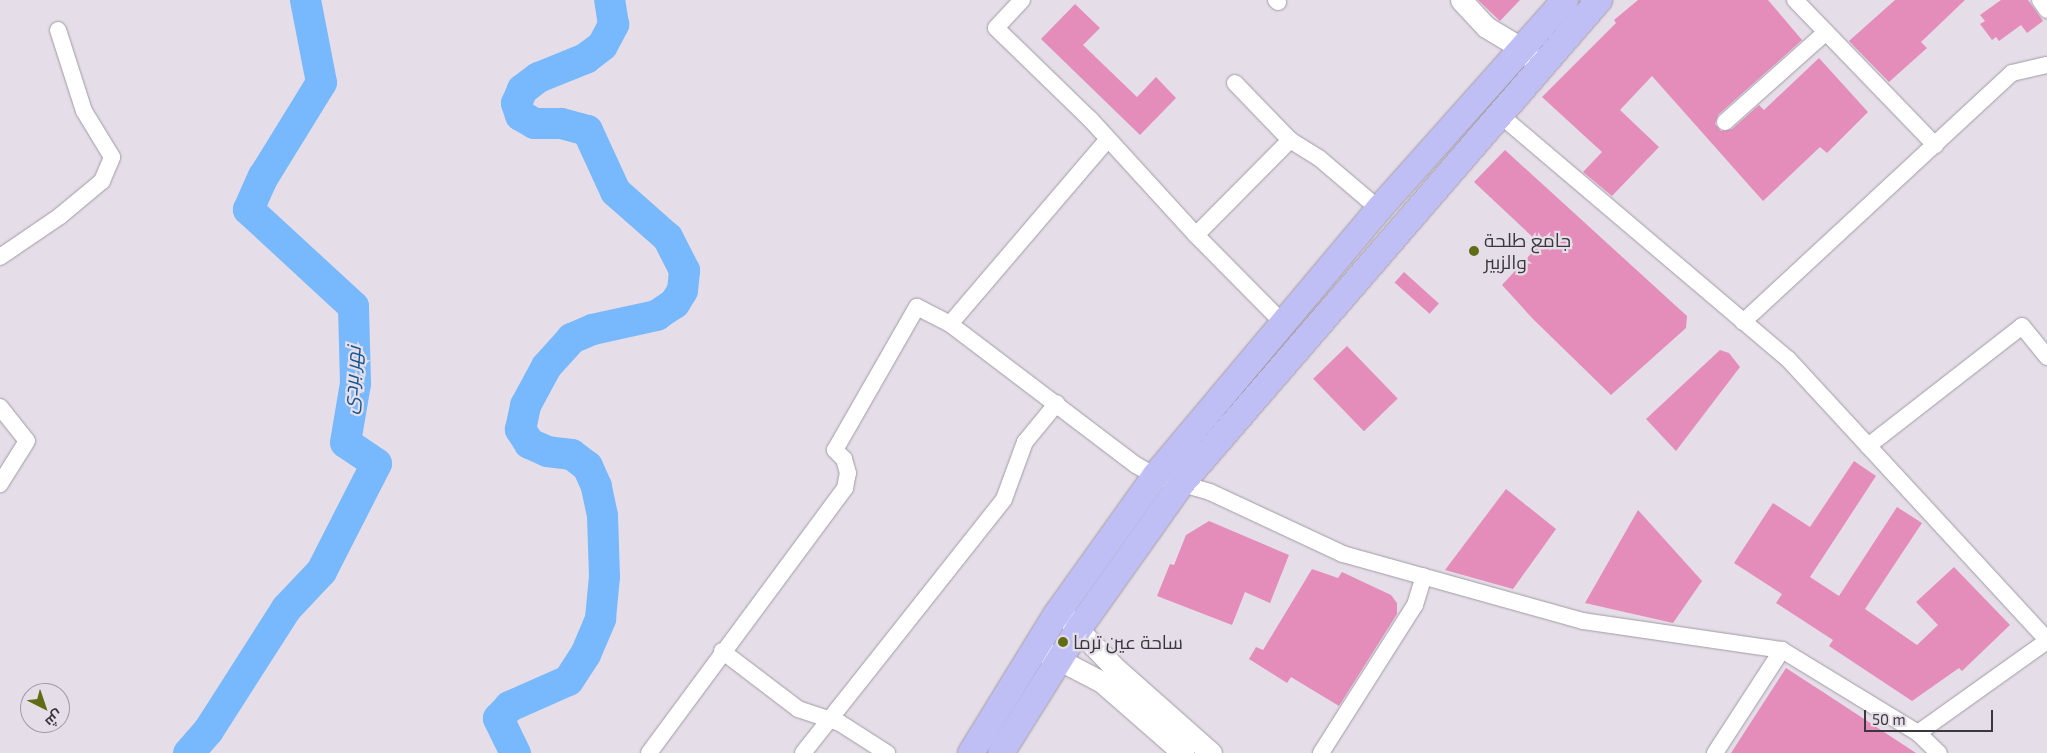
<!DOCTYPE html>
<html>
<head>
<meta charset="utf-8">
<style>
  body { margin:0 }
  #map { position:relative; width:2047px; height:753px; overflow:hidden; background:#e5dee8; font-family:"Exo 2",Cairo,sans-serif }
  div>[style] { position:absolute }
  .river>* { height:31px; margin:-15.5px; padding:0 15.5px; transform-origin:15.5px; border-radius:15.5px; background:#78b8fc }
  .building>* { inset:0; background:#e48dba; transform-origin:0 0 }
  .roads { filter:drop-shadow(0 0 1px #a19aa4) drop-shadow(0 0 1px #a19aa4) }
  .minor>* { height:16px; margin:-8px; padding:0 8px; transform-origin:8px; border-radius:8px; background:#fff }
  .tertiary>* { height:21px; margin:-10.5px; padding:0 10.5px; transform-origin:10.5px; border-radius:10.5px; background:#fff }
  .primary>* { height:26px; margin:-13px; padding:0 13px; transform-origin:13px; border-radius:13px; background:#c0bff5 }
  .dots>* { width:14px; height:14px; translate:-50% -50%; box-sizing:border-box; border:2px solid #e5dee8; border-radius:50% }
  span { translate:-50% -50%; white-space:nowrap; text-align:center; line-height:1.15; -webkit-text-stroke:4.5px #e5dee8; paint-order:stroke }
  .poi-label { font-size:19px; color:#3a383c }
  .left { translate:0 -50%; text-align:left }
  .water-label { font-size:20px; color:#135793; font-style:italic }
  .north { position:absolute; left:20px; top:683px; width:50px; height:50px; box-sizing:border-box; background:#e5dee8; border:1px solid #a19ca3; border-radius:50%; rotate:139deg; font-size:14px; font-weight:700; line-height:20px; text-align:center; color:#3a383c }
  .north::after { content:''; display:block; margin:auto; width:18px; height:22px; background:#616d16; clip-path:polygon(50% 0,100% 100%,50% 72%,0 100%) }
  .scale { position:absolute; left:1864px; top:710px; width:129px; height:22px; box-sizing:border-box; border:2px solid #3a383c; border-top:0; padding-left:6px; font-size:15px; line-height:18px; white-space:nowrap; color:#3a383c; -webkit-text-stroke:4px #e5dee8; paint-order:stroke }
</style>
</head>
<body>
<div id="map">
  <div class="river">
    <div style="left:188px;top:753px;width:30px;rotate:-49deg"></div>
    <div style="left:208px;top:730px;width:145px;rotate:-57.4deg"></div>
    <div style="left:286px;top:608px;width:51px;rotate:-46.6deg"></div>
    <div style="left:321px;top:571px;width:121px;rotate:-63deg"></div>
    <div style="left:376px;top:463px;width:37px;rotate:-146deg"></div>
    <div style="left:345px;top:442px;width:60px;rotate:-80.4deg"></div>
    <div style="left:355px;top:383px;width:77px;rotate:-91.5deg"></div>
    <div style="left:353px;top:306px;width:143px;rotate:-137.3deg"></div>
    <div style="left:248px;top:209px;width:36px;rotate:-66deg"></div>
    <div style="left:263px;top:176px;width:110px;rotate:-58.3deg"></div>
    <div style="left:321px;top:82px;width:84px;rotate:-101deg"></div>
    <div style="left:515px;top:753px;width:39px;rotate:-116deg"></div>
    <div style="left:498px;top:718px;width:16px;rotate:-47deg"></div>
    <div style="left:509px;top:706px;width:64px;rotate:-23.8deg"></div>
    <div style="left:568px;top:680px;width:31px;rotate:-57deg"></div>
    <div style="left:585px;top:654px;width:39px;rotate:-67deg"></div>
    <div style="left:600px;top:618px;width:42px;rotate:-84.6deg"></div>
    <div style="left:604px;top:576px;width:61px;rotate:-91.9deg"></div>
    <div style="left:602px;top:515px;width:30px;rotate:-102deg"></div>
    <div style="left:596px;top:486px;width:22px;rotate:-114deg"></div>
    <div style="left:587px;top:466px;width:20px;rotate:-143deg"></div>
    <div style="left:571px;top:454px;width:24px;rotate:-173deg"></div>
    <div style="left:547px;top:451px;width:20px;rotate:-156deg"></div>
    <div style="left:529px;top:443px;width:17px;rotate:-123deg"></div>
    <div style="left:520px;top:429px;width:25px;rotate:-78deg"></div>
    <div style="left:525px;top:405px;width:44px;rotate:-61.7deg"></div>
    <div style="left:546px;top:366px;width:38px;rotate:-48deg"></div>
    <div style="left:571px;top:338px;width:23px;rotate:-23deg"></div>
    <div style="left:592px;top:329px;width:66px;rotate:-12.3deg"></div>
    <div style="left:656px;top:315px;width:22px;rotate:-34deg"></div>
    <div style="left:674px;top:303px;width:15px;rotate:-58deg"></div>
    <div style="left:682px;top:290px;width:20px;rotate:-84deg"></div>
    <div style="left:684px;top:270px;width:37px;rotate:-117deg"></div>
    <div style="left:667px;top:237px;width:69px;rotate:-138.5deg"></div>
    <div style="left:615px;top:191px;width:67px;rotate:-114.7deg"></div>
    <div style="left:587px;top:130px;width:28px;rotate:-165deg"></div>
    <div style="left:560px;top:123px;width:26px;rotate:180deg"></div>
    <div style="left:534px;top:123px;width:16px;rotate:-150deg"></div>
    <div style="left:520px;top:115px;width:13px;rotate:-108deg"></div>
    <div style="left:516px;top:103px;width:15px;rotate:-67deg"></div>
    <div style="left:522px;top:89px;width:20px;rotate:-37deg"></div>
    <div style="left:538px;top:77px;width:51px;rotate:-22deg"></div>
    <div style="left:585px;top:58px;width:21px;rotate:-37deg"></div>
    <div style="left:602px;top:45px;width:24px;rotate:-62deg"></div>
    <div style="left:613px;top:24px;width:24px;rotate:-99deg"></div>
  </div>
  <div class="building">
    <div style="clip-path:polygon(1478px 0,1520px 0,1500px 21px)"></div>
    <div style="clip-path:polygon(1638px 0,1768px 0,1802px 40px,1718px 115px,1715px 124px,1721px 131px,1732px 129px,1759px 105px,1764px 110px,1819px 58px,1868px 112px,1827px 153px,1820px 147px,1763px 201px,1652px 76px,1620px 110px,1659px 147px,1612px 196px,1583px 172px,1602px 152px,1542px 97px,1616px 23px,1614px 20px)"></div>
    <div style="clip-path:polygon(1895px 0,1965px 0,1921px 42px,1927px 48px,1889px 82px,1849px 41px)"></div>
    <div style="clip-path:polygon(2001px 0,2028px 0,2043px 21px,2027px 33px,2021px 25px,1999px 41px,1996px 37px,1992px 40px,1980px 24px,1985px 21px,1980px 15px)"></div>
    <div style="clip-path:polygon(1075px 4px,1100px 28px,1083px 45px,1137px 97px,1156px 77px,1176px 98px,1140px 135px,1041px 39px)"></div>
    <div style="clip-path:polygon(1505px 150px,1687px 316px,1686px 328px,1611px 395px,1533px 319px,1502px 285px,1540px 244px,1474px 182px)"></div>
    <div style="left:1404px;top:272px;width:47px;height:14px;rotate:42deg"></div>
    <div style="left:1347px;top:346px;width:73px;height:47px;rotate:46deg"></div>
    <div style="clip-path:polygon(1720px 350px,1729px 353px,1740px 367px,1676px 451px,1646px 419px)"></div>
    <div style="clip-path:polygon(1854px 461px,1876px 476px,1810px 577px,1839px 596px,1897px 507px,1922px 523px,1865px 609px,1917px 645px,1938px 625px,1916px 602px,1954px 567px,2010px 625px,1962px 671px,1959px 668px,1912px 701px,1829px 646px,1833px 640px,1776px 603px,1782px 594px,1734px 563px,1773px 503px,1810px 527px)"></div>
    <div style="clip-path:polygon(1506px 489px,1556px 529px,1513px 589px,1445px 570px)"></div>
    <div style="clip-path:polygon(1638px 510px,1702px 581px,1673px 623px,1585px 603px)"></div>
    <div style="clip-path:polygon(1209px 521px,1289px 555px,1270px 603px,1245px 592px,1232px 625px,1157px 596px,1170px 564px,1174px 565px,1186px 535px)"></div>
    <div style="clip-path:polygon(1312px 569px,1338px 578px,1342px 572px,1391px 595px,1397px 603px,1397px 614px,1339px 706px,1291px 677px,1287px 683px,1249px 659px,1256px 647px,1263px 650px)"></div>
    <div style="clip-path:polygon(1786px 668px,1823px 692px,1916px 753px,1731px 753px)"></div>
  </div>
  <div class="roads">
    <div class="minor">
      <div style="left:1022px;top:0;width:38px;rotate:133deg"></div>
      <div style="left:996px;top:28px;width:131px;rotate:44.1deg"></div>
      <div style="left:1090px;top:119px;width:157px;rotate:47.6deg"></div>
      <div style="left:1196px;top:235px;width:124px;rotate:45.3deg"></div>
      <div style="left:1276px;top:0;width:3px;rotate:45deg"></div>
      <div style="left:1795px;top:0;width:202px;rotate:46deg"></div>
      <div style="left:2040px;top:0;width:12px;rotate:55deg"></div>
      <div style="left:1235px;top:83px;width:79px;rotate:46deg"></div>
      <div style="left:1290px;top:140px;width:34px;rotate:32deg"></div>
      <div style="left:1319px;top:158px;width:79px;rotate:40.4deg"></div>
      <div style="left:1499px;top:114px;width:379px;rotate:40.3deg"></div>
      <div style="left:1788px;top:359px;width:382px;rotate:47.3deg"></div>
      <div style="left:1725px;top:122px;width:135px;rotate:-41.7deg"></div>
      <div style="left:1196px;top:235px;width:134px;rotate:-45.3deg"></div>
      <div style="left:0;top:257px;width:73px;rotate:-34.3deg"></div>
      <div style="left:60px;top:216px;width:55px;rotate:-39.8deg"></div>
      <div style="left:102px;top:181px;width:26px;rotate:-67deg"></div>
      <div style="left:112px;top:157px;width:54px;rotate:-121.3deg"></div>
      <div style="left:84px;top:111px;width:85px;rotate:-107.8deg"></div>
      <div style="left:1743px;top:322px;width:367px;rotate:-42.8deg"></div>
      <div style="left:2012px;top:73px;width:36px;rotate:-13deg"></div>
      <div style="left:950px;top:324px;width:243px;rotate:-49.5deg"></div>
      <div style="left:0;top:407px;width:43px;rotate:51.5deg"></div>
      <div style="left:27px;top:441px;width:51px;rotate:122.1deg"></div>
      <div style="left:1868px;top:446px;width:195px;rotate:-37.9deg"></div>
      <div style="left:2022px;top:326px;width:40px;rotate:51deg"></div>
      <div style="left:722px;top:651px;width:96px;rotate:37.3deg"></div>
      <div style="left:798px;top:709px;width:44px;rotate:18.4deg"></div>
      <div style="left:840px;top:723px;width:56px;rotate:32.6deg"></div>
      <div style="left:1918px;top:733px;width:158px;rotate:-35.5deg"></div>
      <div style="left:649px;top:753px;width:330px;rotate:-53.5deg"></div>
      <div style="left:845px;top:488px;width:15px;rotate:-79deg"></div>
      <div style="left:848px;top:473px;width:15px;rotate:-106deg"></div>
      <div style="left:844px;top:459px;width:13px;rotate:-135deg"></div>
      <div style="left:835px;top:450px;width:165px;rotate:-60.2deg"></div>
      <div style="left:917px;top:307px;width:37px;rotate:27deg"></div>
      <div style="left:950px;top:324px;width:233px;rotate:37.2deg"></div>
      <div style="left:1136px;top:465px;width:22px;rotate:30deg"></div>
      <div style="left:1155px;top:476px;width:57px;rotate:16.2deg"></div>
      <div style="left:1210px;top:492px;width:147px;rotate:25deg"></div>
      <div style="left:1343px;top:554px;width:249px;rotate:15.6deg"></div>
      <div style="left:1583px;top:621px;width:201px;rotate:8.3deg"></div>
      <div style="left:1782px;top:650px;width:159px;rotate:31.4deg"></div>
      <div style="left:1918px;top:733px;width:29px;rotate:44deg"></div>
      <div style="left:803px;top:753px;width:324px;rotate:-51.6deg"></div>
      <div style="left:1004px;top:499px;width:61px;rotate:-69.8deg"></div>
      <div style="left:1025px;top:442px;width:50px;rotate:-50.6deg"></div>
      <div style="left:1321px;top:753px;width:175px;rotate:-57.6deg"></div>
      <div style="left:1415px;top:605px;width:30px;rotate:-73deg"></div>
      <div style="left:1715px;top:753px;width:123px;rotate:-57deg"></div>
    </div>
    <div class="tertiary">
      <div style="left:1461px;top:0;width:37px;rotate:47deg"></div>
      <div style="left:1486px;top:27px;width:41px;rotate:31deg"></div>
      <div style="left:1521px;top:48px;width:27px;rotate:42deg"></div>
      <div style="left:1067px;top:618px;width:66px;rotate:46.2deg"></div>
      <div style="left:1113px;top:666px;width:131px;rotate:41.6deg"></div>
      <div style="left:1046px;top:653px;width:63px;rotate:27.4deg"></div>
      <div style="left:1102px;top:682px;width:108px;rotate:41.2deg"></div>
    </div>
    <div class="primary">
      <div style="left:971px;top:753px;width:162px;rotate:-58.4deg"></div>
      <div style="left:1056px;top:615px;width:171px;rotate:-54.5deg"></div>
      <div style="left:1155px;top:476px;width:349px;rotate:-50deg"></div>
      <div style="left:1379px;top:209px;width:280px;rotate:-48.3deg"></div>
      <div style="left:1001px;top:753px;width:147px;rotate:-58deg"></div>
      <div style="left:1079px;top:628px;width:178px;rotate:-54.6deg"></div>
      <div style="left:1182px;top:483px;width:638px;rotate:-49.19deg"></div>
    </div>
  </div>
  <div class="dots">
    <div style="left:1474px;top:251px;background:#616d16"></div>
    <div style="left:1063px;top:642px;background:#616d16"></div>
  </div>
  <div class="poi-label">
    <span class="left" style="left:1484px;top:251px">جامع طلحة<br>والزبير</span>
    <span class="left" style="left:1073px;top:642px">ساحة عين ترما</span>
  </div>
  <div class="water-label">
    <span style="left:351px;top:380px;rotate:-86deg">نهر بردى</span>
  </div>
  <div class="north">ش</div>
  <div class="scale">50 m</div>
</div>
</body>
</html>
